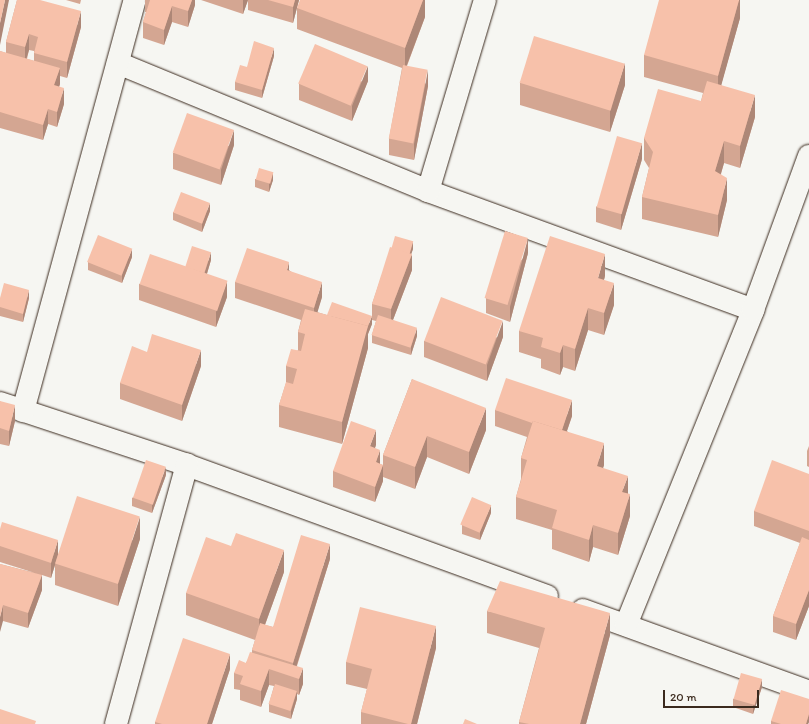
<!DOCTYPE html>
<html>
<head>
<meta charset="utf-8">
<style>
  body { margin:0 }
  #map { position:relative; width:809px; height:724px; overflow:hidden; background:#f6f6f2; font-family:Itim,sans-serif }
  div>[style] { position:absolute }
  .roads { filter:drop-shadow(0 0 1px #3b2a1e) drop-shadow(0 0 1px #3b2a1e) }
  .minor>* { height:22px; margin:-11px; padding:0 11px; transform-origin:11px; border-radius:11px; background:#f6f6f2 }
  .wall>* { inset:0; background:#d4a692 }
  .shaded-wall>* { inset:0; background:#ad8777 }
  .building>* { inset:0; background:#f7c1aa; transform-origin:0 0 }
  span { translate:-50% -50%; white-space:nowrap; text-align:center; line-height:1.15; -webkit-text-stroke:3.5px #f6f6f2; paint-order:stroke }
  .scale { position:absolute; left:663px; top:690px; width:96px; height:18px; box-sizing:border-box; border:2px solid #3b2a1e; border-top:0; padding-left:5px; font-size:12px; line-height:14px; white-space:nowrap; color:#3b2a1e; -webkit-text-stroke:3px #f6f6f2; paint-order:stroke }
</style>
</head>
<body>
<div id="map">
  <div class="roads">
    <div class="minor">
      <div style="left:118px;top:63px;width:335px;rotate:22.4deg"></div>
      <div style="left:428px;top:191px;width:346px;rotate:20.1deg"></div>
      <div style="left:428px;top:191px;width:199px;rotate:-73.4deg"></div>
      <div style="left:0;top:403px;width:197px;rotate:18.3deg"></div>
      <div style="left:187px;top:465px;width:383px;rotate:20deg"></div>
      <div style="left:23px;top:411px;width:426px;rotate:-74.8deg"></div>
      <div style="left:583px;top:610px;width:240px;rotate:19.9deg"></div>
      <div style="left:626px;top:625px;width:340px;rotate:-68deg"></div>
      <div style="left:753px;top:310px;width:164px;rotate:-70deg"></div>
      <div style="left:116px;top:724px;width:269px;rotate:-74.7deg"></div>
    </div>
  </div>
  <div class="wall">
    <div style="clip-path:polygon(evenodd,17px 0,81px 27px,67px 78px,60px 76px,60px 84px,59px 87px,64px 104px,57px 127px,48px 124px,43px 140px,0 128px,0 51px,6px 53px,6px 42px,17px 0,29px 50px,34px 51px,34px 61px,27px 59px,29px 50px)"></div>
    <div style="clip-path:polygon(66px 0,81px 0,80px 4px)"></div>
    <div style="clip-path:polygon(145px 0,195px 0,195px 5px,188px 27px,172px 22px,164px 45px,143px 38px,143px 22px,146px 12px,145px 12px)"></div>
    <div style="clip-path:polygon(201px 0,248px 0,243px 14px)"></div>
    <div style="clip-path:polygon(248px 0,299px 0,293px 23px,248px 10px)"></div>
    <div style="clip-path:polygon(425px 0,425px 17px,407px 66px,428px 86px,414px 160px,389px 155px,389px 139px,402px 68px,297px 29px,297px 8px)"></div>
    <div style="clip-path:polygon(740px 0,740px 18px,721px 85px,755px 117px,740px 168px,724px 163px,721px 174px,727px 200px,718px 237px,642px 219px,642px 197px,649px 168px,644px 160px,644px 138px,701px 101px,703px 93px,644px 77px,644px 55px)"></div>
    <div style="clip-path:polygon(274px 56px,262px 98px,235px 90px,235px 82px,247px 67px)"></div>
    <div style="clip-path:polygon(368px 81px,352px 121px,299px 100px,299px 84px)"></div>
    <div style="clip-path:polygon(520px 83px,625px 85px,610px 132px,520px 105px)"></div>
    <div style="clip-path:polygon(234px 145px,221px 185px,173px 169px,173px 153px)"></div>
    <div style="clip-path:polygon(642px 159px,621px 230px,596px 222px,596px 207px)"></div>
    <div style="clip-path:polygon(255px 179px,273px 180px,269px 192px,255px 187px)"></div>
    <div style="clip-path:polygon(210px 211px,202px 232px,173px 220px,173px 212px)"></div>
    <div style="clip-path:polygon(391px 248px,413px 249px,411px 254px,412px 270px,393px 320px,417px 336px,411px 355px,372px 343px,372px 335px,376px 321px,372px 320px,372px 304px)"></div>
    <div style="clip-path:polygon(528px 253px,510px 322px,486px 313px,486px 298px)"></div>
    <div style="clip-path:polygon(132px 257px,122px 283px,88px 270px,88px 262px)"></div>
    <div style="clip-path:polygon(211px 260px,207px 274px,227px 297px,216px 327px,139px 300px,139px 284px,186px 267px)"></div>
    <div style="clip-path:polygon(289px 270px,322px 297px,317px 312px,327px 315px,372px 324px,368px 334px,368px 348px,342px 444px,279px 427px,279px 405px,286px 383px,286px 366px,298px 350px,298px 332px,301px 320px,235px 298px,235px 282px)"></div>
    <div style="clip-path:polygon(605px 276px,604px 280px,614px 305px,604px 335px,588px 330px,575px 371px,563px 367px,560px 375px,541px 368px,541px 359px,519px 352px,519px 331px)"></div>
    <div style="clip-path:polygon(0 298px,29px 298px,23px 322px,0 316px)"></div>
    <div style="clip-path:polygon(503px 337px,487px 381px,424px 357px,424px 341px)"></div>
    <div style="clip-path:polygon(147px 352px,201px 366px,182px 421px,120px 399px,120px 383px)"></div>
    <div style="clip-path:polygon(412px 379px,486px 430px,469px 474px,427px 457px,415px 489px,383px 477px,383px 481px,375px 502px,333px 487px,333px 471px,376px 445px,375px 448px,380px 464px,383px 465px,383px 455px)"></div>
    <div style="clip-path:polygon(0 401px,15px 421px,9px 446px,0 444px)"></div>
    <div style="clip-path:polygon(495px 410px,572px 416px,567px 431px,604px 465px,603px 468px,628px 494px,630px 516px,618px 555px,593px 547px,589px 562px,552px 549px,552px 530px,516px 519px,516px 497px,521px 479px,521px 458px,527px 437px,495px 426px)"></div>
    <div style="clip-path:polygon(809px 446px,809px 467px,807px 466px,807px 451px)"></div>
    <div style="clip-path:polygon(809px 474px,809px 606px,796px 640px,773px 632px,773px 616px,800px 543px,754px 526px,754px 511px)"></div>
    <div style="clip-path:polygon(166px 475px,152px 513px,132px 506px,132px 498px)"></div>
    <div style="clip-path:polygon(491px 513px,480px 540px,462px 534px,462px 525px)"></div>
    <div style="clip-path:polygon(0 529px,58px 554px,140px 539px,118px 606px,55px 585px,55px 565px,51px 578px,42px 575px,42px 590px,28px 628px,3px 621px,0 564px,35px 573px,0 562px)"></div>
    <div style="clip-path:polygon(330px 559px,297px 666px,303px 684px,299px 695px,297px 694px,297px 699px,291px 719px,269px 712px,269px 704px,274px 686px,269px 685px,261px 707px,240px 700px,240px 690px,234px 689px,234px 673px,246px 663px,252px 652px,252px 650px,255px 640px,186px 615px,186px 593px,284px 572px,265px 625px,273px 627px)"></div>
    <div style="clip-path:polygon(487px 611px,610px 635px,586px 724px,519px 724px,519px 722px,539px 648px,487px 633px)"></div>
    <div style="clip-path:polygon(436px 648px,417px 724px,361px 724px,361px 712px,367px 689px,346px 684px,346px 662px)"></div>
    <div style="clip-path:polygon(230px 669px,212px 724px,155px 724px,155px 722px)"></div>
    <div style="clip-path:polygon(762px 687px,753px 714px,733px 707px,733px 699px)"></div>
    <div style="clip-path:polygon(809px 699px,809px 722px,808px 724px,771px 724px,771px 721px)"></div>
  </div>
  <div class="shaded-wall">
    <div style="clip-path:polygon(5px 0,9px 0,0 45px,0 23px)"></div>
    <div style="clip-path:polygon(192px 0,195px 0,195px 5px,188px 27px,188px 11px)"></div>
    <div style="clip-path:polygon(243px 0,248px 0,243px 14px)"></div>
    <div style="clip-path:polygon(295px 0,299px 0,293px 23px,293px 7px)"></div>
    <div style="clip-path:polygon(423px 0,425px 0,425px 17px,405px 70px,405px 48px)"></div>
    <div style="clip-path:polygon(739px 0,740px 0,740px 18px,718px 97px,718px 76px)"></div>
    <div style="clip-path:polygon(172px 6px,172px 22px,164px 45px,164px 30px)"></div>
    <div style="clip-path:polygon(81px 11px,81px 27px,67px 78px,67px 62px)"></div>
    <div style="clip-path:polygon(29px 34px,29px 50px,25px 63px,25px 47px)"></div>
    <div style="clip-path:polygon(274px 48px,274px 56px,262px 98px,262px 90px)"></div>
    <div style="clip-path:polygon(625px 63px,625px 85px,610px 132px,610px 110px)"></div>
    <div style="clip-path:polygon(368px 66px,368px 81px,352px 121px,352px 106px)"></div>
    <div style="clip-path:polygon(60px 68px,60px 84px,54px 101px,54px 85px)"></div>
    <div style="clip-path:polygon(428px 70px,428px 86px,414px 160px,414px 144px)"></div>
    <div style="clip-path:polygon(64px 88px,64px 104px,57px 127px,57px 112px)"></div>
    <div style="clip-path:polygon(755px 95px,755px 117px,740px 168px,740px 146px)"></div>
    <div style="clip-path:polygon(48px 109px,48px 124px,43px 140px,43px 125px)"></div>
    <div style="clip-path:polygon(234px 130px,234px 145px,221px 185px,221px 170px)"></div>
    <div style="clip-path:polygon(724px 141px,724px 163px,715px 193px,715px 171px)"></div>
    <div style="clip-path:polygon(642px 143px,642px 159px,621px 230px,621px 214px)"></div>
    <div style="clip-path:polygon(273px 172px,273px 180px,269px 192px,269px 184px)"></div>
    <div style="clip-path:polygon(727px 178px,727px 200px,718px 237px,718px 215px)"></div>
    <div style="clip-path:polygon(210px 203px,210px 211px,202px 232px,202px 224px)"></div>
    <div style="clip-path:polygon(528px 238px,528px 253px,510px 322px,510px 307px)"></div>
    <div style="clip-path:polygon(413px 241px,413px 249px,407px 266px,407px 258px)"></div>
    <div style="clip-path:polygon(132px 249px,132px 257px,122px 283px,122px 275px)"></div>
    <div style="clip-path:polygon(211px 252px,211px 260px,204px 283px,204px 275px)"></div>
    <div style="clip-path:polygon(412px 254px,412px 270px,391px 325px,391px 309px)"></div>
    <div style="clip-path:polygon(605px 254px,605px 276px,598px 300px,598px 278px)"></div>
    <div style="clip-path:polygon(289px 262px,289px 278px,287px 270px)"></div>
    <div style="clip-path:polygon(227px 281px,227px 297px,216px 327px,216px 312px)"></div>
    <div style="clip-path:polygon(322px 282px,322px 297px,314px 324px,314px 308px)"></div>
    <div style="clip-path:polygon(614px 283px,614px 305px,604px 335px,604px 313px)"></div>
    <div style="clip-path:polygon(29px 290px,29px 298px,23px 322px,23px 314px)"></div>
    <div style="clip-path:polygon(588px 308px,588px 330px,575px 371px,575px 349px)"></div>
    <div style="clip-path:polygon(372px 316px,372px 324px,368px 334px,368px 348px,342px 444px,342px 422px,365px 334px)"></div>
    <div style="clip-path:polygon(503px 321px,503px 337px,487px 381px,487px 365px)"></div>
    <div style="clip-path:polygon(417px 328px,417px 336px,411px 355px,411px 347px)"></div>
    <div style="clip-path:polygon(563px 345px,563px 367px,560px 375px,560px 353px)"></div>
    <div style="clip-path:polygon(201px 350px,201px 366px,182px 421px,182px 405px)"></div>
    <div style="clip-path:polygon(572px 400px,572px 416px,561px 448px,561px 433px)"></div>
    <div style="clip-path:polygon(15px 405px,15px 421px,9px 446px,9px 431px)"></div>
    <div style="clip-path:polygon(486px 408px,486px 430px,469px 474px,469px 452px)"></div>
    <div style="clip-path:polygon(376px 430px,376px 445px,370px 461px,370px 446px)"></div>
    <div style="clip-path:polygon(427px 436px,427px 457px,415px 489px,415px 467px)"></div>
    <div style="clip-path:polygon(604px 443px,604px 465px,597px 488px,597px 466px)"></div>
    <div style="clip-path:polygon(380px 450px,380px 465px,376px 462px)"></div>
    <div style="clip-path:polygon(383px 465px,383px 481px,375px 502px,375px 487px)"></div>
    <div style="clip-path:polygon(166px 467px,166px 475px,152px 513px,152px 505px)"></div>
    <div style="clip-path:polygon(628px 476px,628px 498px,622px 492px)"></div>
    <div style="clip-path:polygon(630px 494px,630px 516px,618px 555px,618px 533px)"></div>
    <div style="clip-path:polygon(491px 505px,491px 513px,480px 540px,480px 532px)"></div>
    <div style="clip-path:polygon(140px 517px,140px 539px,118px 606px,118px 584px)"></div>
    <div style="clip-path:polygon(593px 525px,593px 547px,589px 562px,589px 540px)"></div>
    <div style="clip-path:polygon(58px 540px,58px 555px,51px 578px,51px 563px)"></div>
    <div style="clip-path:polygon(330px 544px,330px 559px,293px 677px,293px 663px)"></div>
    <div style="clip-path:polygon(284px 550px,284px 572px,259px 641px,259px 619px)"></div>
    <div style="clip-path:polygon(42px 575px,42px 590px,28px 628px,28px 613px)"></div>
    <div style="clip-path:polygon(809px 590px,809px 606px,796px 640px,796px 624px)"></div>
    <div style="clip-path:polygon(3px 605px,3px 621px,0 632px,0 617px)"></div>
    <div style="clip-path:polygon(610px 613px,610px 635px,586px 724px,580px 724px)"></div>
    <div style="clip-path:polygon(436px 626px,436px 648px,417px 724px,411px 724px)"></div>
    <div style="clip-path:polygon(230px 654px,230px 669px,212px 724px,207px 724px)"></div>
    <div style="clip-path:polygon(303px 668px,303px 684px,299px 695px,299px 679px)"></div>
    <div style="clip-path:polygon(269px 669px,269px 685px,261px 707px,261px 691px)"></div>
    <div style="clip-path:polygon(762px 679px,762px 687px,753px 714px,753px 706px)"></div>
    <div style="clip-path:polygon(297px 691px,297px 699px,291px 719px,291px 711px)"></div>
    <div style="clip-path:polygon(809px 714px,809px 722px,808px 724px,806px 724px)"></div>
  </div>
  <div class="building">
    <div style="clip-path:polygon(0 0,5px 0,0 23px)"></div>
    <div style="clip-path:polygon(17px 0,40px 0,81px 11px,67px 62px,34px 53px,38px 37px,29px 34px,25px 47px,6px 42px)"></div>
    <div style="clip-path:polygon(150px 0,192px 0,188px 11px,172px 6px,164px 30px,143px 22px)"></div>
    <div style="clip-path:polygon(268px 0,295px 0,293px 7px)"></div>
    <div style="clip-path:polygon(300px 0,423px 0,405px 48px,297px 8px)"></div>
    <div style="clip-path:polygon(659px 0,739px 0,718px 76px,644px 55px)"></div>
    <div style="left:534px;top:36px;width:95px;height:49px;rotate:17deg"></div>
    <div style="clip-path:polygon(254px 41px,274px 48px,262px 90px,235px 82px,240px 65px,247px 67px)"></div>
    <div style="left:315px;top:44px;width:57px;height:43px;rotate:23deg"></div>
    <div style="clip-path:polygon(0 51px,60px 68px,54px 85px,64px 88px,57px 112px,48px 109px,43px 125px,0 112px)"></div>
    <div style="left:403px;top:65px;width:25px;height:75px;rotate:11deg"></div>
    <div style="clip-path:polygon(707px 81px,755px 95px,740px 146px,724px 141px,715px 171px,727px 178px,718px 215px,642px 197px,653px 152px,644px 138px,658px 89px,701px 101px)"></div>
    <div style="left:187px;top:113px;width:50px;height:42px;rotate:20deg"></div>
    <div style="left:617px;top:136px;width:26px;height:74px;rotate:16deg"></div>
    <div style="left:259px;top:168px;width:15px;height:12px;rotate:16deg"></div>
    <div style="left:181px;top:192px;width:31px;height:22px;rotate:21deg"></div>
    <div style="left:505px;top:231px;width:24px;height:70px;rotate:17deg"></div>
    <div style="left:98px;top:235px;width:37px;height:29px;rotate:22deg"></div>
    <div style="left:395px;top:236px;width:19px;height:13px;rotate:16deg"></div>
    <div style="clip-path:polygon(550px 236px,605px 254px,598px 278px,614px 283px,604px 313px,588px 308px,575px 349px,563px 345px,560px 353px,541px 347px,543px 338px,519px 331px)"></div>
    <div style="left:192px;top:246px;width:20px;height:22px;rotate:18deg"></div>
    <div style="clip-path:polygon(390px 247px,412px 254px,391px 309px,372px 304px)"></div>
    <div style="clip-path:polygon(247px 248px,289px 262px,287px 270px,322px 282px,314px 308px,235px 282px)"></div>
    <div style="left:150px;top:254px;width:82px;height:32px;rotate:19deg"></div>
    <div style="clip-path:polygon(4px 283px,29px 290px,23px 314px,0 307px,0 298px)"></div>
    <div style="left:441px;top:297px;width:66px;height:47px;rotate:21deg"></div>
    <div style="clip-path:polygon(332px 302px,372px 316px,368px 326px,327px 315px)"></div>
    <div style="clip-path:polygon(305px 309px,368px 326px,342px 422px,279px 405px,286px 382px,293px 384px,297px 369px,286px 366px,291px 349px,301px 351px,305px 334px,298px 332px)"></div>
    <div style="left:378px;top:315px;width:41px;height:21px;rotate:18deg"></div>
    <div style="clip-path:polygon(152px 334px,201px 350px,182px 405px,120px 383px,132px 346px,147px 352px)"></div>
    <div style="clip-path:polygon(506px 378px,572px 400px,562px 430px,533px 421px,532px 423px,495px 410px)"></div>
    <div style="clip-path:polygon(412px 379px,486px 408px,469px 452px,427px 436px,415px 467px,383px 455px)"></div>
    <div style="clip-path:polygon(0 401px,15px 405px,9px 431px,0 428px)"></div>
    <div style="clip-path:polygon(351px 421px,376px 430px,370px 446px,380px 450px,376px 462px,383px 465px,375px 487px,333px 471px)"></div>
    <div style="clip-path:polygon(533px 421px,604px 443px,597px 466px,628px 476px,622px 492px,630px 494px,618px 533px,593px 525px,589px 540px,552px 528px,557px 510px,516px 497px,527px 460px,521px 458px)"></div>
    <div style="left:146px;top:460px;width:21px;height:40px;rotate:19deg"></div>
    <div style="clip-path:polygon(772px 460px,809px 474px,809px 531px,754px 511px)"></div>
    <div style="left:77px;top:496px;width:66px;height:71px;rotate:18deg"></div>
    <div style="left:472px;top:497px;width:21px;height:30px;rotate:23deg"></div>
    <div style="clip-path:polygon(2px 522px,58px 540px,51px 563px,0 546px,0 529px)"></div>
    <div style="clip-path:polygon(236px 533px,284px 550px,259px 619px,186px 593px,206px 537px,231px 546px)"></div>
    <div style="clip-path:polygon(301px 535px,330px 544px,293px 663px,252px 650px,260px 623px,273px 627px)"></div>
    <div style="clip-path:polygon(802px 537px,809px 540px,809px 590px,796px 624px,773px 616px)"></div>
    <div style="clip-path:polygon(0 564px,42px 575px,28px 613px,3px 605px,0 617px)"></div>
    <div style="clip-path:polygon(500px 581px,610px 613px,580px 724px,529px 724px,519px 722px,545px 628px,487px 611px)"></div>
    <div style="clip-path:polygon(360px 607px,436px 626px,411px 724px,408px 724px,361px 712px,372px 669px,346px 662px)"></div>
    <div style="clip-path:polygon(183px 638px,230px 654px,207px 724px,162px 724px,155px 722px)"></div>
    <div style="clip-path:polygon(250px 652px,303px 668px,299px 679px,269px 669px,261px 691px,240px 684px,243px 676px,234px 673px,239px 660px,246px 663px)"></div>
    <div style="left:741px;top:673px;width:22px;height:27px;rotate:16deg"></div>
    <div style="left:275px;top:684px;width:23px;height:21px;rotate:18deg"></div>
    <div style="clip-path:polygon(781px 690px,809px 699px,809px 714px,806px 724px,781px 724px,771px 721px)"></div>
    <div style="clip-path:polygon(0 709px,36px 721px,35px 724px,0 724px)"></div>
    <div style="clip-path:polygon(465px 719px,477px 724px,463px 724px)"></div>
  </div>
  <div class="scale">20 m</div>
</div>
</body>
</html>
